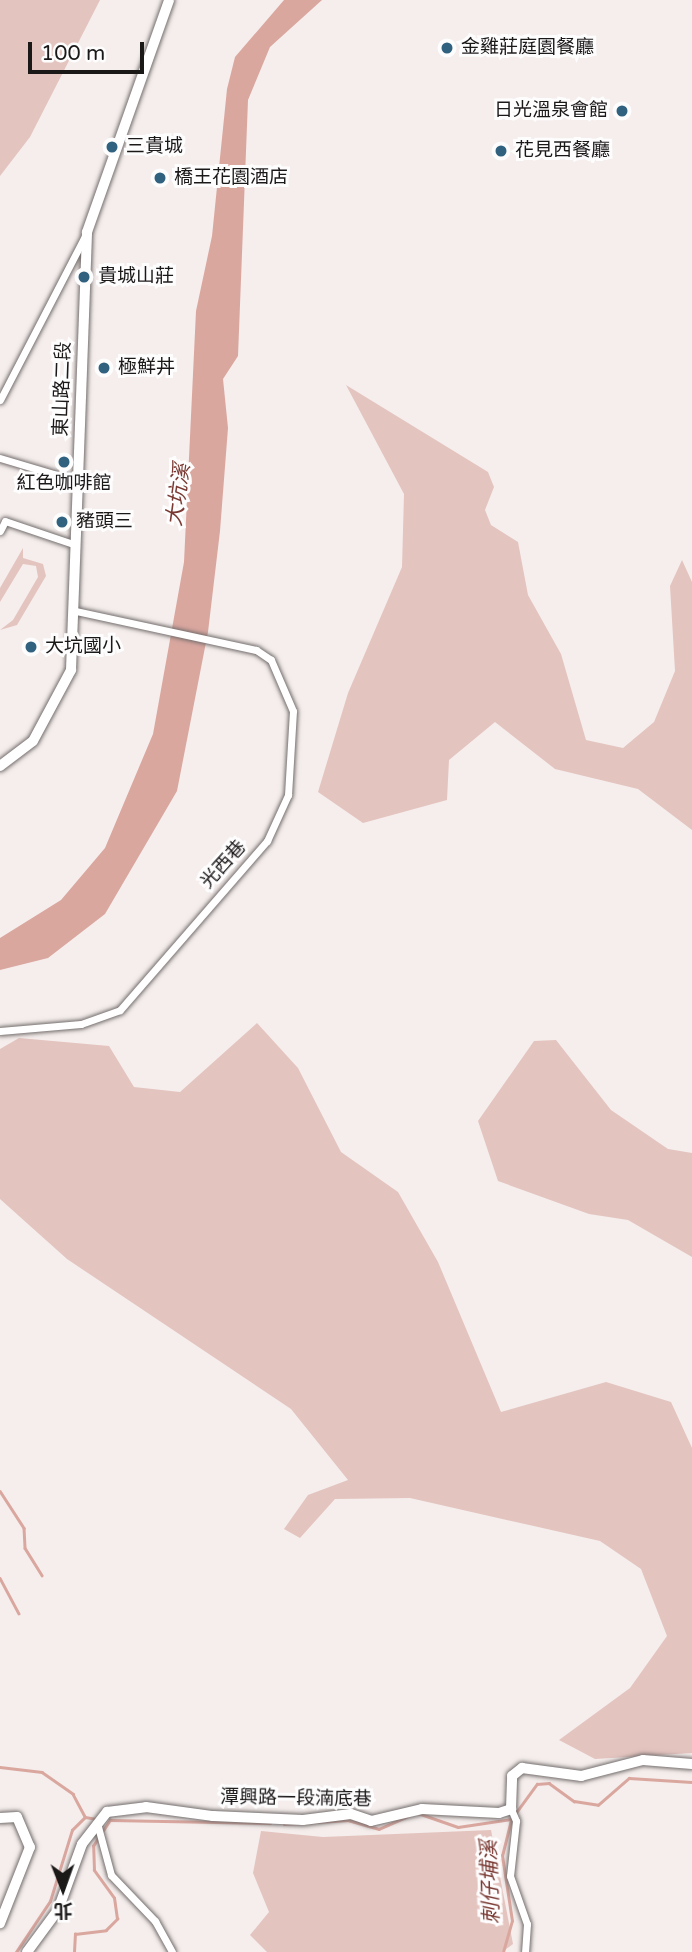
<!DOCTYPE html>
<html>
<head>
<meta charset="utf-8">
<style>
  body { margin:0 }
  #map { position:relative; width:692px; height:1952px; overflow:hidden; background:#f5eeed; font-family:"Varela Round","Noto Sans TC",sans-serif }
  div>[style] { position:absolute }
  .green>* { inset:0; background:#e4c4bf }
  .water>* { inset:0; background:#daa79f }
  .stream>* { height:2.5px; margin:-1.25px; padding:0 1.25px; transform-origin:1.25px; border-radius:1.25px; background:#daa79f }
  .roads { filter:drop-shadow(0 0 2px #746e6d) drop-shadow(0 0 2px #746e6d) }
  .street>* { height:7px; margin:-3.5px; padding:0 3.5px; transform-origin:3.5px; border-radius:3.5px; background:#fff }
  .secondary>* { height:10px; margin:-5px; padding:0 5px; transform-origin:5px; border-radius:5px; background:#fff }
  .dots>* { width:19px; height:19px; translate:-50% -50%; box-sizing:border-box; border:4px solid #fefdfd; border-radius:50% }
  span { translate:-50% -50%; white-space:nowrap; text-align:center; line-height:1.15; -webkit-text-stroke:6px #fefdfd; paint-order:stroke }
  .poi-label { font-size:19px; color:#1b1818 }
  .left { translate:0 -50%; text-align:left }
  .right { translate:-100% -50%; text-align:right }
  .street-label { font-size:19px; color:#1b1818 }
  .water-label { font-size:21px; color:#793932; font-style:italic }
  .north { position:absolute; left:28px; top:1854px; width:70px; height:70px; -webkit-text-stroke:5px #fefdfd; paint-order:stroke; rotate:179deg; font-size:19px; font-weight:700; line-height:28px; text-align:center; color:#1b1818 }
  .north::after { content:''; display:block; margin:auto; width:24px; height:32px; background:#1b1818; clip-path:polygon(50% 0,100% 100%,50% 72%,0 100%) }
  .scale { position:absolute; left:28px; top:42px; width:116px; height:32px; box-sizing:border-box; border:4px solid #1b1818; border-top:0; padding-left:9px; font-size:21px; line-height:24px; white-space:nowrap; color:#1b1818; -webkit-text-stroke:5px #fefdfd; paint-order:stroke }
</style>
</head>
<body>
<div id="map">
  <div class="green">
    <div style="clip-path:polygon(0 0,100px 0,30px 137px,0 176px)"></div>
    <div style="clip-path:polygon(346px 385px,488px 472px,494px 487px,485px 510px,491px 525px,518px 542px,528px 595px,561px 654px,586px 740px,623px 748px,654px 722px,675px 671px,670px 586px,682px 560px,692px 582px,692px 830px,638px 789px,555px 769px,495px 722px,449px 760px,447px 800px,363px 823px,318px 792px,348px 693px,402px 567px,404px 494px)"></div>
    <div style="clip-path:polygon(23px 548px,23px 558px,43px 564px,46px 576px,17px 625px,0 630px,13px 620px,38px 577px,36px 566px,23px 564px,0 602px,0 588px)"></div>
    <div style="clip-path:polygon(257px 1023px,298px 1068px,341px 1152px,398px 1192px,438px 1262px,501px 1412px,606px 1382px,671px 1402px,692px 1448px,692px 1753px,595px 1759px,559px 1740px,630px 1688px,667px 1636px,641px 1569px,600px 1541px,410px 1498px,335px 1499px,300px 1538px,284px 1529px,308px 1495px,348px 1480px,291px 1409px,67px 1259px,0 1199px,0 1049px,19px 1038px,109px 1046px,134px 1087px,180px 1092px)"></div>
    <div style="clip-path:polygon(556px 1040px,611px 1110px,668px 1149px,692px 1153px,692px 1257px,628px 1220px,589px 1214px,498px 1181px,478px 1121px,534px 1041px)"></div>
    <div style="clip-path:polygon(491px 1830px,513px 1944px,502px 1952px,267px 1952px,250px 1935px,269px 1912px,253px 1873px,261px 1831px,323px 1837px)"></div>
  </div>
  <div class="water">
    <div style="clip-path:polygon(284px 0,322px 0,270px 47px,248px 100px,238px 356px,223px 379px,228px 428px,220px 531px,208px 632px,177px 791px,105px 914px,48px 958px,0 970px,0 938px,61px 900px,105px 848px,153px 734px,184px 562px,196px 311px,212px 236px,227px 89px,235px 57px)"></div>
  </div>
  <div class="stream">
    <div style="left:0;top:1491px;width:44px;rotate:57deg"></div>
    <div style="left:24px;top:1528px;width:20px;rotate:87deg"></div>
    <div style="left:25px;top:1548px;width:32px;rotate:58deg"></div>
    <div style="left:0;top:1578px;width:40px;rotate:62deg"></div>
    <div style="left:0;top:1767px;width:42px;rotate:6.8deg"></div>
    <div style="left:42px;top:1772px;width:38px;rotate:35deg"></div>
    <div style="left:73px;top:1794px;width:26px;rotate:62deg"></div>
    <div style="left:418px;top:1813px;width:42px;rotate:19.3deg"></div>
    <div style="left:458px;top:1827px;width:54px;rotate:-8.6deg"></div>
    <div style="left:515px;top:1814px;width:37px;rotate:-54deg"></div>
    <div style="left:537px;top:1784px;width:12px;rotate:-5deg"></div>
    <div style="left:549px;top:1783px;width:31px;rotate:36deg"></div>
    <div style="left:574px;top:1801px;width:24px;rotate:9deg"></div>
    <div style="left:598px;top:1805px;width:41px;rotate:-41.1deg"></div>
    <div style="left:629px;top:1778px;width:63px;rotate:3.6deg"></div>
    <div style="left:284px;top:1824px;width:64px;rotate:-3.6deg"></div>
    <div style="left:348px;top:1820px;width:32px;rotate:16deg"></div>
    <div style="left:379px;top:1829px;width:30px;rotate:-24deg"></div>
    <div style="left:16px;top:1952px;width:61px;rotate:-56.3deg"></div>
    <div style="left:50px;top:1901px;width:74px;rotate:-72.8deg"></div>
    <div style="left:72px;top:1830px;width:18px;rotate:-45deg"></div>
    <div style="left:85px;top:1817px;width:13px;rotate:9deg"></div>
    <div style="left:74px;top:1952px;width:18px;rotate:-87deg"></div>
    <div style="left:75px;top:1934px;width:31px;rotate:-7deg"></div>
    <div style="left:106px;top:1930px;width:16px;rotate:-45deg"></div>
    <div style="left:117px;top:1919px;width:21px;rotate:-98deg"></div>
    <div style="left:114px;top:1898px;width:34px;rotate:-126deg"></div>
    <div style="left:94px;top:1870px;width:24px;rotate:-92deg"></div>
    <div style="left:93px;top:1846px;width:31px;rotate:-57deg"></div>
    <div style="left:110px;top:1820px;width:160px;rotate:1.1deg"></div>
    <div style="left:503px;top:1952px;width:32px;rotate:-74deg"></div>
    <div style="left:512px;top:1921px;width:66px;rotate:-98.7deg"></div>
    <div style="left:502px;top:1856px;width:38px;rotate:-76deg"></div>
  </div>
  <div class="roads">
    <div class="street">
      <div style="left:0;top:400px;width:189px;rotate:-62.6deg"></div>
      <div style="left:0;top:458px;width:80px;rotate:16.6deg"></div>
      <div style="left:0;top:531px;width:11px;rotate:-63deg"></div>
      <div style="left:5px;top:521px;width:75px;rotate:18.7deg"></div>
      <div style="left:0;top:1031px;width:81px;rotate:-4.9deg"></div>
      <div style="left:81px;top:1024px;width:41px;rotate:-19.7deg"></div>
      <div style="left:120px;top:1010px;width:224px;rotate:-49deg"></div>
      <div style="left:267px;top:841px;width:51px;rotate:-65.5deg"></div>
      <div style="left:288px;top:795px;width:84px;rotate:-86.6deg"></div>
      <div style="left:293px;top:711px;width:56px;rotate:-113.3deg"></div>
      <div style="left:271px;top:660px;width:18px;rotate:-146deg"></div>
      <div style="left:256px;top:650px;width:185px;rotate:-167.8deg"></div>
      <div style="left:511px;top:1809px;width:13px;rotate:67deg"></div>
      <div style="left:516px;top:1821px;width:55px;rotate:96.2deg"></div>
      <div style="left:510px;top:1876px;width:51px;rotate:70.5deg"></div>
      <div style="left:527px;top:1924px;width:28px;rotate:94deg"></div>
      <div style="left:97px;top:1823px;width:54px;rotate:74.9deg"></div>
      <div style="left:111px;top:1875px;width:64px;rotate:46.3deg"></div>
      <div style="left:155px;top:1921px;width:35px;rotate:61deg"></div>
    </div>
    <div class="secondary">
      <div style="left:0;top:766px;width:41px;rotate:-37.1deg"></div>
      <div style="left:33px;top:741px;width:81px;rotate:-61.8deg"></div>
      <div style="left:71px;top:670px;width:438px;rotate:-87.9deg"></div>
      <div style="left:87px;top:232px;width:246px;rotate:-70.5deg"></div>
      <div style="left:0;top:1818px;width:17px;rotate:-3deg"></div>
      <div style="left:17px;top:1817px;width:33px;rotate:67deg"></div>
      <div style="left:30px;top:1847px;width:82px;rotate:111.5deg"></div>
      <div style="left:27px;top:1952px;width:52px;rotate:-53.6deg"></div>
      <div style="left:58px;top:1910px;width:70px;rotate:-70deg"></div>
      <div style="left:82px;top:1844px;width:41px;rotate:-52deg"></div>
      <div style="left:107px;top:1812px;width:39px;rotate:-7deg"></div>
      <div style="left:146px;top:1807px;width:68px;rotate:7.7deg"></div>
      <div style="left:213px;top:1816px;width:90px;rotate:2.5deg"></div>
      <div style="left:303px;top:1820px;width:48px;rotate:-7.1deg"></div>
      <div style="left:351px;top:1814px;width:21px;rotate:19deg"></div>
      <div style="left:371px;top:1821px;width:52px;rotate:-13.2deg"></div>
      <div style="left:422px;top:1809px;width:77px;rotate:3deg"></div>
      <div style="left:499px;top:1813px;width:13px;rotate:-18deg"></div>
      <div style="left:511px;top:1809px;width:33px;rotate:-88deg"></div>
      <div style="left:512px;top:1776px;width:13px;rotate:-39deg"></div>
      <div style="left:522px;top:1768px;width:60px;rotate:7.7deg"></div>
      <div style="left:581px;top:1776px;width:64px;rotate:-14.5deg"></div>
      <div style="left:643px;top:1760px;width:49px;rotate:4.7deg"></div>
    </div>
  </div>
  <div class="dots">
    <div style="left:447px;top:48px;background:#30617f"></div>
    <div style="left:622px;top:111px;background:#30617f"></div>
    <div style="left:112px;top:147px;background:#30617f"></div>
    <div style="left:501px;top:151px;background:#30617f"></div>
    <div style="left:160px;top:178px;background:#30617f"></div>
    <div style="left:84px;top:277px;background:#30617f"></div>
    <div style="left:104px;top:368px;background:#30617f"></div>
    <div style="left:64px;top:462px;background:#30617f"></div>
    <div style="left:62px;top:522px;background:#30617f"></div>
    <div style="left:31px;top:647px;background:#30617f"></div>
  </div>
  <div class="poi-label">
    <span class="left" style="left:461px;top:48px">金雞莊庭園餐廳</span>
    <span class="right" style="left:608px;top:111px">日光溫泉會館</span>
    <span class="left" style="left:126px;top:147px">三貴城</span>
    <span class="left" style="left:515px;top:151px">花見西餐廳</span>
    <span class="left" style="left:174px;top:178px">橋王花園酒店</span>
    <span class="left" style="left:98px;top:277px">貴城山莊</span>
    <span class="left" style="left:118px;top:368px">極鮮丼</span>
    <span style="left:64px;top:484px">紅色咖啡館</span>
    <span class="left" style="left:76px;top:522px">豬頭三</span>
    <span class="left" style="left:45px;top:647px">大坑國小</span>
  </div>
  <div class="street-label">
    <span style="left:63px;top:389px;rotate:-88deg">東山路二段</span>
    <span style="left:224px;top:865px;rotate:-48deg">光西巷</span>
    <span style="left:296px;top:1799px;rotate:1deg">潭興路一段湳底巷</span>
  </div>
  <div class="water-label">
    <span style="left:179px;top:495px;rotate:-82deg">大坑溪</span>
    <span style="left:491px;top:1882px;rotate:-92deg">刺仔埔溪</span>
  </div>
  <div class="north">北</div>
  <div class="scale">100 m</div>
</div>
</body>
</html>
